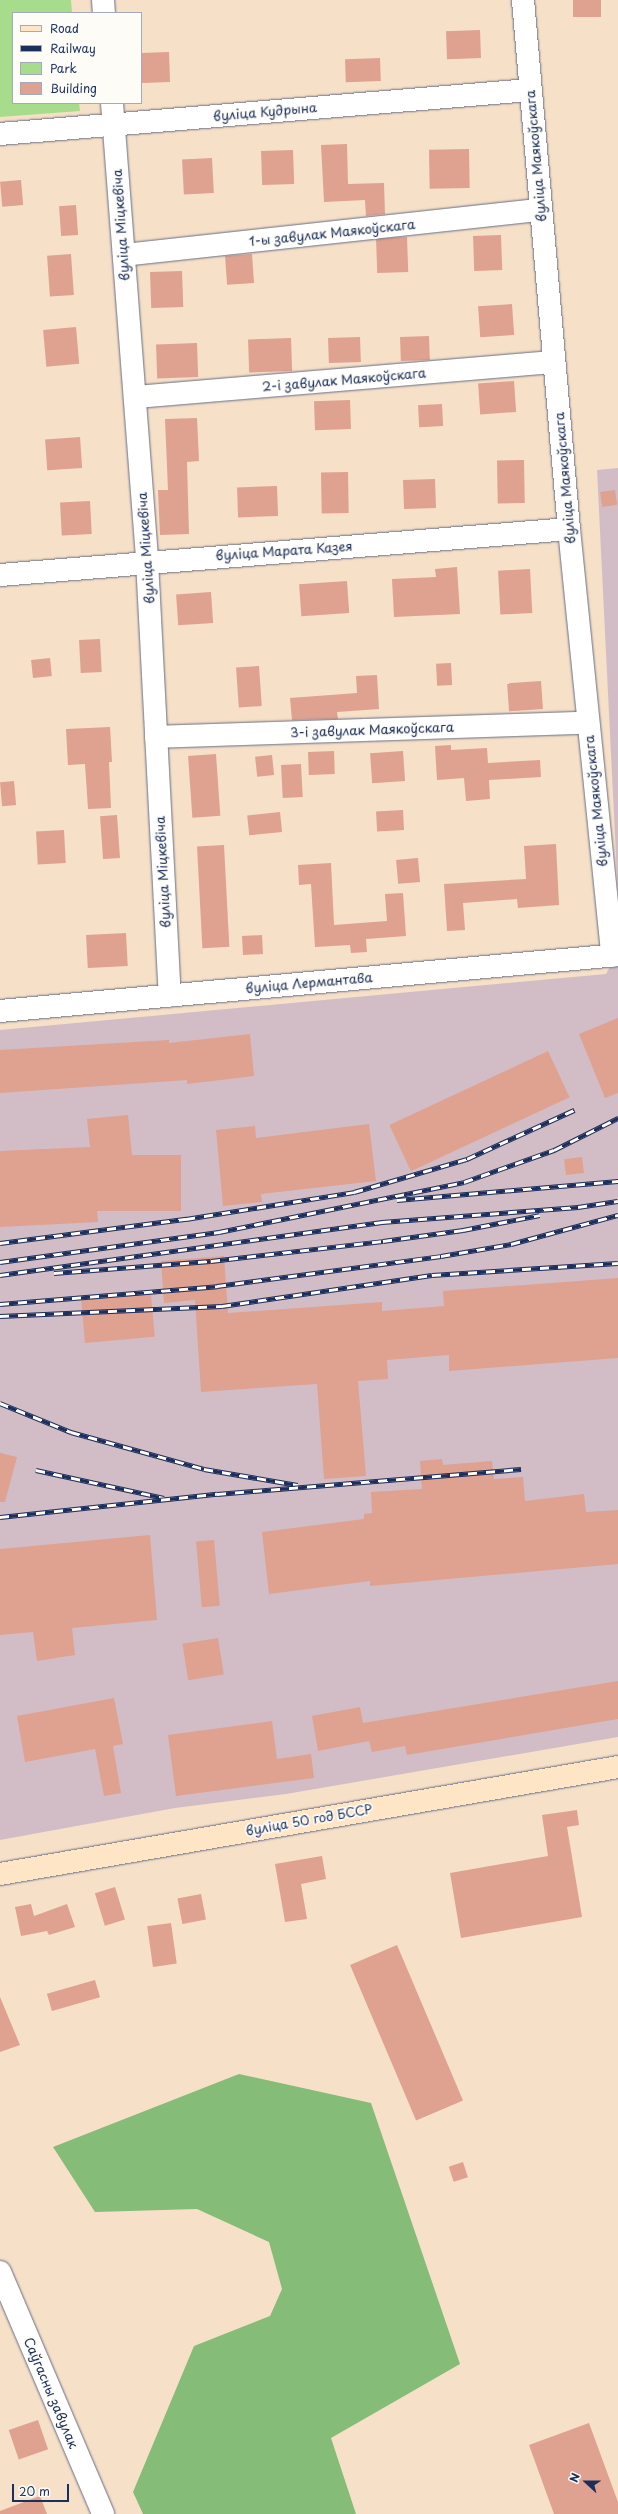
<!DOCTYPE html>
<html>
<head>
<meta charset="utf-8">
<style>
  body { margin:0 }
  #map { position:relative; width:618px; height:2514px; overflow:hidden; background:#f6e0c8; font-family:"Playpen Sans",sans-serif }
  div>[style] { position:absolute }
  .industrial>* { inset:0; background:#d2bdc6 }
  .green>* { inset:0; background:#a7dc8c }
  .forest>* { inset:0; background:#85bc78 }
  .building>* { inset:0; background:#dfa190; transform-origin:0 0 }
  .roads { filter:drop-shadow(0 0 1px #686d83) drop-shadow(0 0 1px #686d83) }
  .minor>* { height:22px; margin:-11px; padding:0 11px; transform-origin:11px; border-radius:11px; background:#fff }
  .secondary>* { height:22px; margin:-11px; padding:0 11px; transform-origin:11px; border-radius:11px; background:#fde5c5 }
  .rail>* { height:4.5px; margin-top:-2.25px; transform-origin:0; background:repeating-linear-gradient(90deg,#fdfcf7 0 9px,#1b2f5e 0 18px); box-sizing:border-box; border-block:1px solid #1b2f5e }
  span { translate:-50% -50%; white-space:nowrap; text-align:center; line-height:1.15; -webkit-text-stroke:3.5px #fdfcf7; paint-order:stroke }
  .street-label { font-size:13px; color:#1b2f5e }
  .legend { position:absolute; left:12px; top:12px; width:130px; height:92px; box-sizing:border-box; background:#fdfcf7; border:1px solid #a3aaba; margin:0; padding:5px 7px; list-style:none; font-size:12px; color:#1b2f5e }
  .legend li { display:flex; align-items:center; gap:8px; height:20px }
  .legend b { width:20px; border:1px solid #a3aaba }
  .north { position:absolute; left:566px; top:2462px; width:40px; height:40px; -webkit-text-stroke:3px #fdfcf7; paint-order:stroke; rotate:291deg; font-size:11px; font-weight:700; line-height:16px; text-align:center; color:#1b2f5e }
  .north::after { content:''; display:block; margin:auto; width:14px; height:18px; background:#1b2f5e; clip-path:polygon(50% 0,100% 100%,50% 72%,0 100%) }
  .scale { position:absolute; left:12px; top:2484px; width:57px; height:18px; box-sizing:border-box; border:2px solid #1b2f5e; border-top:0; padding-left:5px; font-size:12px; line-height:14px; white-space:nowrap; color:#1b2f5e; -webkit-text-stroke:3px #fdfcf7; paint-order:stroke }
</style>
</head>
<body>
<div id="map">
  <div class="industrial">
    <div style="clip-path:polygon(618px 468px,618px 896px,597px 470px)"></div>
    <div style="clip-path:polygon(618px 952px,618px 1737px,286px 1794px,175px 1808px,0 1840px,0 1030px,606px 974px)"></div>
  </div>
  <div class="green">
    <div style="clip-path:polygon(0 0,71px 0,72px 13px,13px 13px,13px 103px,79px 103px,80px 111px,0 117px)"></div>
  </div>
  <div class="forest">
    <div style="clip-path:polygon(239px 2074px,371px 2103px,460px 2364px,331px 2438px,356px 2514px,143px 2514px,133px 2492px,194px 2346px,270px 2316px,282px 2289px,269px 2242px,197px 2209px,95px 2212px,53px 2147px)"></div>
  </div>
  <div class="building">
    <div style="left:573px;top:0;width:28px;height:17px"></div>
    <div style="left:480px;top:30px;width:28px;height:34px;rotate:88deg"></div>
    <div style="left:169px;top:52px;width:30px;height:28px;rotate:88deg"></div>
    <div style="left:380px;top:58px;width:23px;height:35px;rotate:88deg"></div>
    <div style="clip-path:polygon(347px 144px,348px 184px,384px 183px,385px 214px,366px 216px,365px 200px,324px 202px,321px 145px)"></div>
    <div style="left:469px;top:149px;width:39px;height:40px;rotate:89deg"></div>
    <div style="left:293px;top:150px;width:34px;height:32px;rotate:88deg"></div>
    <div style="left:212px;top:158px;width:35px;height:30px;rotate:87deg"></div>
    <div style="left:21px;top:180px;width:25px;height:21px;rotate:85deg"></div>
    <div style="left:76px;top:205px;width:30px;height:17px;rotate:86deg"></div>
    <div style="left:501px;top:235px;width:35px;height:28px;rotate:88deg"></div>
    <div style="left:407px;top:237px;width:35px;height:31px;rotate:88deg"></div>
    <div style="left:71px;top:254px;width:41px;height:24px;rotate:86deg"></div>
    <div style="left:252px;top:254px;width:29px;height:27px;rotate:86deg"></div>
    <div style="left:182px;top:271px;width:36px;height:32px;rotate:88deg"></div>
    <div style="left:512px;top:304px;width:31px;height:34px;rotate:86deg"></div>
    <div style="left:76px;top:327px;width:37px;height:33px;rotate:85deg"></div>
    <div style="left:429px;top:336px;width:24px;height:29px;rotate:88deg"></div>
    <div style="left:360px;top:337px;width:25px;height:32px;rotate:88deg"></div>
    <div style="left:291px;top:338px;width:33px;height:43px;rotate:88deg"></div>
    <div style="left:197px;top:343px;width:34px;height:41px;rotate:88deg"></div>
    <div style="left:514px;top:381px;width:31px;height:36px;rotate:86deg"></div>
    <div style="left:350px;top:400px;width:29px;height:36px;rotate:88deg"></div>
    <div style="left:442px;top:404px;width:22px;height:24px;rotate:87deg"></div>
    <div style="clip-path:polygon(197px 418px,199px 461px,187px 462px,189px 534px,160px 535px,158px 490px,168px 490px,165px 419px)"></div>
    <div style="left:80px;top:437px;width:31px;height:35px;rotate:86deg"></div>
    <div style="left:524px;top:460px;width:43px;height:27px;rotate:89deg"></div>
    <div style="left:348px;top:472px;width:41px;height:27px;rotate:89deg"></div>
    <div style="left:435px;top:479px;width:29px;height:32px;rotate:88deg"></div>
    <div style="left:277px;top:486px;width:30px;height:40px;rotate:88deg"></div>
    <div style="left:615px;top:490px;width:15px;height:15px;rotate:82deg"></div>
    <div style="left:90px;top:501px;width:33px;height:30px;rotate:87deg"></div>
    <div style="clip-path:polygon(457px 567px,460px 614px,394px 617px,392px 579px,436px 577px,435px 569px)"></div>
    <div style="left:530px;top:569px;width:44px;height:32px;rotate:87deg"></div>
    <div style="left:347px;top:581px;width:32px;height:48px;rotate:86deg"></div>
    <div style="left:211px;top:592px;width:31px;height:35px;rotate:86deg"></div>
    <div style="left:100px;top:639px;width:33px;height:21px;rotate:87deg"></div>
    <div style="left:50px;top:658px;width:18px;height:19px;rotate:84deg"></div>
    <div style="left:451px;top:663px;width:22px;height:15px;rotate:87deg"></div>
    <div style="left:259px;top:666px;width:40px;height:23px;rotate:86deg"></div>
    <div style="clip-path:polygon(377px 675px,379px 709px,337px 712px,338px 719px,292px 720px,290px 698px,357px 693px,356px 676px)"></div>
    <div style="left:541px;top:681px;width:28px;height:34px;rotate:86deg"></div>
    <div style="clip-path:polygon(110px 727px,112px 762px,109px 762px,111px 808px,88px 809px,85px 764px,68px 765px,66px 729px)"></div>
    <div style="clip-path:polygon(451px 745px,451px 750px,487px 748px,488px 763px,540px 760px,541px 777px,489px 780px,490px 799px,466px 801px,464px 778px,437px 780px,435px 746px)"></div>
    <div style="left:334px;top:751px;width:23px;height:26px;rotate:88deg"></div>
    <div style="left:403px;top:751px;width:30px;height:33px;rotate:86deg"></div>
    <div style="left:216px;top:754px;width:62px;height:28px;rotate:86deg"></div>
    <div style="left:272px;top:755px;width:20px;height:17px;rotate:84deg"></div>
    <div style="left:301px;top:764px;width:33px;height:20px;rotate:87deg"></div>
    <div style="left:14px;top:781px;width:24px;height:14px;rotate:85deg"></div>
    <div style="left:403px;top:810px;width:20px;height:27px;rotate:87deg"></div>
    <div style="left:280px;top:812px;width:20px;height:33px;rotate:84deg"></div>
    <div style="left:117px;top:815px;width:43px;height:17px;rotate:86deg"></div>
    <div style="left:64px;top:830px;width:33px;height:28px;rotate:87deg"></div>
    <div style="clip-path:polygon(556px 844px,559px 905px,518px 908px,517px 899px,463px 903px,465px 930px,447px 931px,444px 884px,526px 879px,524px 846px)"></div>
    <div style="left:224px;top:845px;width:102px;height:27px;rotate:87deg"></div>
    <div style="left:418px;top:858px;width:24px;height:22px;rotate:85deg"></div>
    <div style="clip-path:polygon(331px 863px,334px 925px,387px 921px,385px 894px,403px 893px,406px 936px,366px 939px,367px 952px,351px 953px,350px 945px,315px 947px,311px 884px,299px 885px,298px 865px)"></div>
    <div style="left:126px;top:933px;width:33px;height:40px;rotate:87deg"></div>
    <div style="left:262px;top:935px;width:19px;height:20px;rotate:87deg"></div>
    <div style="clip-path:polygon(618px 1018px,618px 1093px,605px 1098px,579px 1034px)"></div>
    <div style="clip-path:polygon(250px 1034px,254px 1076px,187px 1084px,187px 1080px,0 1093px,0 1050px,169px 1040px,169px 1043px)"></div>
    <div style="left:548px;top:1051px;width:51px;height:175px;rotate:65deg"></div>
    <div style="clip-path:polygon(128px 1115px,132px 1155px,181px 1155px,181px 1211px,97px 1211px,98px 1222px,0 1227px,0 1151px,90px 1147px,87px 1119px)"></div>
    <div style="clip-path:polygon(369px 1124px,376px 1181px,261px 1194px,262px 1202px,223px 1206px,216px 1130px,255px 1126px,256px 1138px)"></div>
    <div style="left:582px;top:1157px;width:16px;height:18px;rotate:83deg"></div>
    <div style="clip-path:polygon(224px 1256px,228px 1313px,382px 1302px,382px 1311px,444px 1306px,443px 1291px,618px 1278px,618px 1358px,449px 1371px,449px 1355px,387px 1360px,388px 1379px,358px 1381px,366px 1476px,324px 1479px,317px 1384px,201px 1392px,195px 1300px,164px 1303px,161px 1261px)"></div>
    <div style="left:151px;top:1294px;width:43px;height:70px;rotate:85deg"></div>
    <div style="clip-path:polygon(0 1453px,17px 1457px,5px 1502px,0 1502px)"></div>
    <div style="clip-path:polygon(442px 1459px,443px 1465px,492px 1461px,494px 1479px,523px 1477px,525px 1501px,584px 1494px,586px 1512px,618px 1510px,618px 1564px,370px 1586px,370px 1581px,269px 1594px,262px 1532px,364px 1519px,364px 1514px,372px 1513px,371px 1492px,422px 1489px,420px 1461px)"></div>
    <div style="clip-path:polygon(150px 1535px,157px 1620px,72px 1628px,75px 1655px,37px 1661px,33px 1632px,0 1635px,0 1549px)"></div>
    <div style="left:214px;top:1540px;width:66px;height:18px;rotate:85deg"></div>
    <div style="left:218px;top:1638px;width:37px;height:36px;rotate:81deg"></div>
    <div style="clip-path:polygon(618px 1681px,618px 1719px,407px 1755px,405px 1746px,372px 1752px,369px 1741px,318px 1751px,312px 1716px,360px 1707px,363px 1723px)"></div>
    <div style="clip-path:polygon(114px 1698px,123px 1744px,113px 1746px,121px 1793px,104px 1796px,95px 1749px,25px 1762px,17px 1716px)"></div>
    <div style="clip-path:polygon(272px 1721px,277px 1759px,311px 1754px,314px 1778px,176px 1796px,168px 1735px)"></div>
    <div style="clip-path:polygon(577px 1810px,579px 1825px,567px 1827px,582px 1917px,461px 1938px,450px 1873px,548px 1856px,542px 1815px)"></div>
    <div style="clip-path:polygon(322px 1856px,326px 1879px,301px 1884px,307px 1919px,285px 1922px,275px 1864px)"></div>
    <div style="left:115px;top:1887px;width:34px;height:21px;rotate:73deg"></div>
    <div style="left:201px;top:1894px;width:26px;height:24px;rotate:79deg"></div>
    <div style="clip-path:polygon(31px 1904px,34px 1916px,67px 1904px,75px 1927px,49px 1935px,47px 1931px,21px 1936px,15px 1907px)"></div>
    <div style="left:171px;top:1923px;width:41px;height:24px;rotate:82deg"></div>
    <div style="left:397px;top:1945px;width:169px;height:51px;rotate:67deg"></div>
    <div style="left:95px;top:1980px;width:18px;height:50px;rotate:74deg"></div>
    <div style="clip-path:polygon(0 1997px,20px 2045px,0 2052px)"></div>
    <div style="left:463px;top:2162px;width:16px;height:15px;rotate:72deg"></div>
    <div style="left:38px;top:2420px;width:31px;height:31px;rotate:71deg"></div>
    <div style="clip-path:polygon(589px 2423px,618px 2502px,618px 2514px,554px 2514px,529px 2445px)"></div>
    <div style="clip-path:polygon(40px 2496px,47px 2514px,0 2514px,0 2511px)"></div>
  </div>
  <div class="roads">
    <div class="minor">
      <div style="left:103px;top:0;width:13px;rotate:86deg"></div>
      <div style="left:523px;top:0;width:531px;rotate:85.03deg"></div>
      <div style="left:569px;top:529px;width:429px;rotate:84.2deg"></div>
      <div style="left:112px;top:103px;width:459px;rotate:85.6deg"></div>
      <div style="left:147px;top:561px;width:435px;rotate:87deg"></div>
      <div style="left:0;top:134px;width:532px;rotate:-4.75deg"></div>
      <div style="left:124px;top:255px;width:419px;rotate:-6.2deg"></div>
      <div style="left:135px;top:397px;width:420px;rotate:-4.8deg"></div>
      <div style="left:0;top:575px;width:571px;rotate:-4.62deg"></div>
      <div style="left:156px;top:737px;width:432px;rotate:-1.9deg"></div>
      <div style="left:0;top:1011px;width:621px;rotate:-5.18deg"></div>
      <div style="left:0;top:2272px;width:263px;rotate:66.9deg"></div>
    </div>
    <div class="secondary">
      <div style="left:0;top:1874px;width:627px;rotate:-9.82deg"></div>
    </div>
  </div>
  <div class="rail">
    <div style="left:397px;top:1200px;width:222px;rotate:-4.9deg"></div>
    <div style="left:0;top:1243px;width:188px;rotate:-7.4deg"></div>
    <div style="left:186px;top:1219px;width:170px;rotate:-9.1deg"></div>
    <div style="left:354px;top:1192px;width:118px;rotate:-16.3deg"></div>
    <div style="left:467px;top:1159px;width:118px;rotate:-24.6deg"></div>
    <div style="left:0;top:1262px;width:221px;rotate:-7.8deg"></div>
    <div style="left:219px;top:1232px;width:250px;rotate:-11.5deg"></div>
    <div style="left:464px;top:1182px;width:96px;rotate:-19.6deg"></div>
    <div style="left:554px;top:1150px;width:72px;rotate:-26.6deg"></div>
    <div style="left:54px;top:1273px;width:157px;rotate:-4.4deg"></div>
    <div style="left:211px;top:1261px;width:173px;rotate:-6.6deg"></div>
    <div style="left:383px;top:1241px;width:81px;rotate:-7.8deg"></div>
    <div style="left:463px;top:1230px;width:78px;rotate:-11deg"></div>
    <div style="left:0;top:1275px;width:386px;rotate:-7.9deg"></div>
    <div style="left:382px;top:1222px;width:197px;rotate:-4.4deg"></div>
    <div style="left:578px;top:1207px;width:40px;rotate:-8.5deg"></div>
    <div style="left:0;top:1304px;width:218px;rotate:-4.7deg"></div>
    <div style="left:217px;top:1286px;width:226px;rotate:-7.6deg"></div>
    <div style="left:441px;top:1256px;width:71px;rotate:-9.7deg"></div>
    <div style="left:511px;top:1244px;width:111px;rotate:-15.2deg"></div>
    <div style="left:0;top:1316px;width:222px;rotate:-2.6deg"></div>
    <div style="left:222px;top:1306px;width:212px;rotate:-8.4deg"></div>
    <div style="left:432px;top:1275px;width:186px;rotate:-3.7deg"></div>
    <div style="left:0;top:1403px;width:77px;rotate:22.2deg"></div>
    <div style="left:71px;top:1432px;width:138px;rotate:15.5deg"></div>
    <div style="left:204px;top:1469px;width:95px;rotate:9.7deg"></div>
    <div style="left:36px;top:1470px;width:131px;rotate:12.3deg"></div>
    <div style="left:0;top:1517px;width:218px;rotate:-6.1deg"></div>
    <div style="left:217px;top:1494px;width:305px;rotate:-4.7deg"></div>
  </div>
  <div class="street-label">
    <span style="left:265px;top:112px;rotate:-5deg">вуліца Кудрына</span>
    <span style="left:536px;top:156px;rotate:-95deg">вуліца Маякоўскага</span>
    <span style="left:121px;top:225px;rotate:-94deg">вуліца Міцкевіча</span>
    <span style="left:332px;top:233px;rotate:-6deg">1-ы завулак Маякоўскага</span>
    <span style="left:344px;top:380px;rotate:-5deg">2-і завулак Маякоўскага</span>
    <span style="left:565px;top:478px;rotate:-95deg">вуліца Маякоўскага</span>
    <span style="left:146px;top:548px;rotate:-94deg">вуліца Міцкевіча</span>
    <span style="left:284px;top:551px;rotate:-4deg">вуліца Марата Казея</span>
    <span style="left:372px;top:730px;rotate:-2deg">3-і завулак Маякоўскага</span>
    <span style="left:596px;top:801px;rotate:-96deg">вуліца Маякоўскага</span>
    <span style="left:163px;top:872px;rotate:-93deg">вуліца Міцкевіча</span>
    <span style="left:309px;top:983px;rotate:-5deg">вуліца Лермантава</span>
    <span style="left:309px;top:1820px;rotate:-10deg">вуліца 50 год БССР</span>
    <span style="left:51px;top:2393px;rotate:67deg">Саўгасны завулак</span>
  </div>
  <ul class="legend">
  <li><b style="height:5px;background:#fde5c5"></b>Road</li>
  <li><b style="height:5px;background:#1b2f5e"></b>Railway</li>
  <li><b style="height:11px;background:#a7dc8c"></b>Park</li>
  <li><b style="height:11px;background:#dfa190"></b>Building</li>
  </ul>
  <div class="north">N</div>
  <div class="scale">20 m</div>
</div>
</body>
</html>
